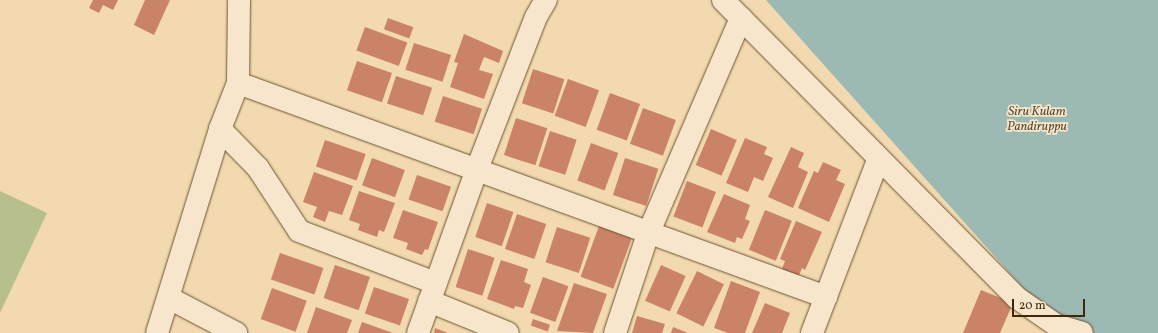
<!DOCTYPE html>
<html>
<head>
<meta charset="utf-8">
<style>
  body { margin:0 }
  #map { position:relative; width:1158px; height:333px; overflow:hidden; background:#f2d9af; font-family:Vollkorn,serif }
  div>[style] { position:absolute }
  .green>* { inset:0; background:#b7c08d }
  .water>* { inset:0; background:#9db9b3 }
  .building>* { inset:0; background:#cb8368; transform-origin:0 0 }
  .roads { filter:drop-shadow(0 0 1px #6c5431) drop-shadow(0 0 1px #6c5431) }
  .minor>* { height:22px; margin:-11px; padding:0 11px; transform-origin:11px; border-radius:11px; background:#f7e6cb }
  span { translate:-50% -50%; white-space:nowrap; text-align:center; line-height:1.15; -webkit-text-stroke:3.5px #f7e6cb; paint-order:stroke }
  .water-label { font-size:13px; color:#574c32; font-style:italic }
  .scale { position:absolute; left:1012px; top:299px; width:73px; height:18px; box-sizing:border-box; border:2px solid #402707; border-top:0; padding-left:5px; font-size:12px; line-height:14px; white-space:nowrap; color:#402707; -webkit-text-stroke:3px #f7e6cb; paint-order:stroke }
</style>
</head>
<body>
<div id="map">
  <div class="green">
    <div style="clip-path:polygon(0 191px,47px 213px,0 313px)"></div>
  </div>
  <div class="water">
    <div style="clip-path:polygon(766px 0,1158px 0,1158px 333px,1081px 333px,1056px 325px)"></div>
  </div>
  <div class="building">
    <div style="clip-path:polygon(93px 0,118px 0,113px 10px,103px 5px,99px 13px,89px 8px)"></div>
    <div style="clip-path:polygon(145px 0,170px 0,154px 35px,134px 25px)"></div>
    <div style="left:388px;top:18px;width:27px;height:12px;rotate:20deg"></div>
    <div style="left:365px;top:27px;width:45px;height:25px;rotate:20deg"></div>
    <div style="clip-path:polygon(464px 34px,503px 51px,499px 63px,484px 57px,479px 70px,493px 74px,484px 99px,450px 87px,458px 63px,454px 62px)"></div>
    <div style="left:414px;top:43px;width:39px;height:28px;rotate:18deg"></div>
    <div style="left:357px;top:61px;width:37px;height:31px;rotate:19deg"></div>
    <div style="left:533px;top:69px;width:33px;height:36px;rotate:18deg"></div>
    <div style="left:396px;top:76px;width:38px;height:29px;rotate:18deg"></div>
    <div style="left:568px;top:79px;width:33px;height:39px;rotate:20deg"></div>
    <div style="left:610px;top:93px;width:32px;height:39px;rotate:20deg"></div>
    <div style="left:443px;top:96px;width:41px;height:27px;rotate:18deg"></div>
    <div style="left:643px;top:108px;width:35px;height:38px;rotate:20deg"></div>
    <div style="left:516px;top:118px;width:33px;height:39px;rotate:18deg"></div>
    <div style="left:711px;top:129px;width:28px;height:39px;rotate:23deg"></div>
    <div style="left:550px;top:131px;width:28px;height:37px;rotate:18deg"></div>
    <div style="clip-path:polygon(745px 138px,767px 147px,764px 154px,773px 158px,763px 181px,754px 177px,748px 192px,726px 183px)"></div>
    <div style="left:325px;top:140px;width:43px;height:28px;rotate:19deg"></div>
    <div style="left:591px;top:143px;width:29px;height:40px;rotate:20deg"></div>
    <div style="clip-path:polygon(791px 147px,804px 153px,798px 167px,808px 172px,793px 208px,768px 197px)"></div>
    <div style="left:372px;top:158px;width:35px;height:29px;rotate:20deg"></div>
    <div style="left:625px;top:158px;width:35px;height:39px;rotate:18deg"></div>
    <div style="clip-path:polygon(823px 162px,841px 170px,836px 180px,845px 184px,829px 222px,798px 208px,814px 171px,818px 173px)"></div>
    <div style="clip-path:polygon(314px 172px,353px 186px,342px 215px,329px 211px,325px 222px,313px 217px,317px 207px,303px 202px)"></div>
    <div style="left:417px;top:175px;width:36px;height:26px;rotate:19deg"></div>
    <div style="left:687px;top:181px;width:31px;height:38px;rotate:21deg"></div>
    <div style="clip-path:polygon(359px 191px,395px 203px,384px 232px,379px 230px,377px 237px,358px 230px,360px 224px,349px 220px)"></div>
    <div style="clip-path:polygon(724px 194px,750px 205px,745px 219px,750px 221px,742px 239px,737px 237px,735px 243px,707px 232px)"></div>
    <div style="left:487px;top:203px;width:28px;height:36px;rotate:19deg"></div>
    <div style="clip-path:polygon(403px 210px,438px 222px,428px 250px,425px 249px,422px 255px,406px 249px,408px 243px,393px 238px)"></div>
    <div style="left:765px;top:210px;width:29px;height:43px;rotate:22deg"></div>
    <div style="left:517px;top:214px;width:31px;height:37px;rotate:19deg"></div>
    <div style="clip-path:polygon(796px 221px,822px 232px,805px 270px,802px 268px,798px 278px,781px 271px,785px 261px,780px 259px)"></div>
    <div style="left:599px;top:226px;width:35px;height:54px;rotate:20deg"></div>
    <div style="left:557px;top:227px;width:35px;height:37px;rotate:18deg"></div>
    <div style="left:468px;top:249px;width:28px;height:40px;rotate:18deg"></div>
    <div style="left:280px;top:253px;width:46px;height:28px;rotate:19deg"></div>
    <div style="clip-path:polygon(501px 260px,528px 269px,524px 282px,531px 285px,523px 308px,515px 306px,514px 309px,487px 299px)"></div>
    <div style="left:335px;top:265px;width:37px;height:35px;rotate:19deg"></div>
    <div style="left:661px;top:265px;width:27px;height:39px;rotate:24deg"></div>
    <div style="left:697px;top:271px;width:30px;height:47px;rotate:26deg"></div>
    <div style="left:543px;top:277px;width:27px;height:38px;rotate:20deg"></div>
    <div style="clip-path:polygon(731px 281px,760px 292px,745px 333px,728px 333px,714px 328px)"></div>
    <div style="clip-path:polygon(574px 283px,607px 294px,593px 333px,557px 331px)"></div>
    <div style="left:374px;top:287px;width:37px;height:28px;rotate:19deg"></div>
    <div style="left:272px;top:288px;width:37px;height:33px;rotate:20deg"></div>
    <div style="clip-path:polygon(981px 290px,1013px 303px,1000px 333px,963px 333px)"></div>
    <div style="clip-path:polygon(765px 303px,790px 313px,782px 333px,752px 333px)"></div>
    <div style="clip-path:polygon(316px 307px,352px 320px,347px 333px,307px 333px)"></div>
    <div style="clip-path:polygon(637px 316px,665px 324px,662px 333px,632px 333px)"></div>
    <div style="left:533px;top:319px;width:18px;height:7px;rotate:19deg"></div>
    <div style="clip-path:polygon(362px 322px,393px 333px,358px 333px)"></div>
    <div style="clip-path:polygon(673px 327px,688px 333px,671px 333px)"></div>
    <div style="clip-path:polygon(435px 328px,448px 333px,434px 333px)"></div>
  </div>
  <div class="roads">
    <div class="minor">
      <div style="left:723px;top:0;width:419px;rotate:45.4deg"></div>
      <div style="left:1017px;top:298px;width:47px;rotate:34.7deg"></div>
      <div style="left:1056px;top:325px;width:27px;rotate:17deg"></div>
      <div style="left:238px;top:83px;width:626px;rotate:20deg"></div>
      <div style="left:220px;top:129px;width:54px;rotate:45.7deg"></div>
      <div style="left:258px;top:168px;width:75px;rotate:56.9deg"></div>
      <div style="left:299px;top:231px;width:146px;rotate:20.9deg"></div>
      <div style="left:169px;top:298px;width:76px;rotate:27.6deg"></div>
      <div style="left:429px;top:301px;width:85px;rotate:22.1deg"></div>
      <div style="left:157px;top:333px;width:214px;rotate:-72.8deg"></div>
      <div style="left:220px;top:129px;width:49px;rotate:-68.6deg"></div>
      <div style="left:238px;top:83px;width:83px;rotate:-89.3deg"></div>
      <div style="left:418px;top:333px;width:174px;rotate:-70.2deg"></div>
      <div style="left:477px;top:169px;width:163px;rotate:-68.8deg"></div>
      <div style="left:536px;top:17px;width:20px;rotate:-60deg"></div>
      <div style="left:615px;top:333px;width:104px;rotate:-71.6deg"></div>
      <div style="left:648px;top:234px;width:235px;rotate:-66.7deg"></div>
      <div style="left:812px;top:333px;width:187px;rotate:-69.1deg"></div>
    </div>
  </div>
  <div class="water-label">
    <span style="left:1037px;top:120px">Siru Kulam<br>Pandiruppu</span>
  </div>
  <div class="scale">20 m</div>
</div>
</body>
</html>
